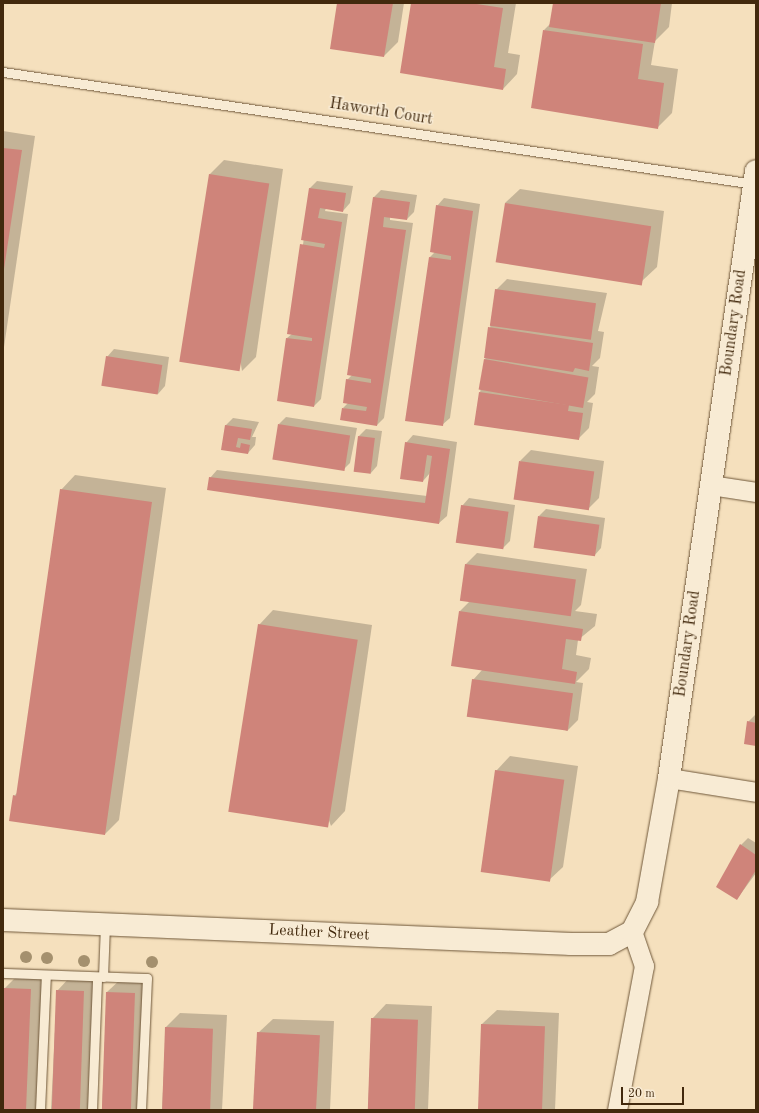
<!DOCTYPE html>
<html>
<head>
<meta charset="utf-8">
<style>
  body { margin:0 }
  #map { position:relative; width:759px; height:1113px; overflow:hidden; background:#f5e0bd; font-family:"Old Standard TT",serif }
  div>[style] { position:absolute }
  .shadow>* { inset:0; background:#0003 }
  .building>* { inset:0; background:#cf847a; transform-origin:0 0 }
  .roads { filter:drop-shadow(0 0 1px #6f5739) drop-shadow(0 0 1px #6f5739) }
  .lane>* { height:9px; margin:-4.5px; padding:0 4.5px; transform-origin:4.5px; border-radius:4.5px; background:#f8ebd4 }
  .street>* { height:19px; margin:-9.5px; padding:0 9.5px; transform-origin:9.5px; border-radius:9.5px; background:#f8ebd4 }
  .secondary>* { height:22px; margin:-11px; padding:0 11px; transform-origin:11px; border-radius:11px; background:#f8ebd4 }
  .trees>* { width:12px; height:12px; margin:-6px; border-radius:50%; background:#a4906e }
  span { translate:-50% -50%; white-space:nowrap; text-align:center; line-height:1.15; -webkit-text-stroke:3px #f8ebd4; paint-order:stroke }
  .street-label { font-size:16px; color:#42290d }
  .frame { position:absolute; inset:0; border:4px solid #42290d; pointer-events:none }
  .scale { position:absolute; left:621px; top:1087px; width:63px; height:18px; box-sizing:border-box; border:2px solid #42290d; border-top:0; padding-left:5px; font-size:12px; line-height:14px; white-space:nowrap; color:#42290d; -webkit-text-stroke:3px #f8ebd4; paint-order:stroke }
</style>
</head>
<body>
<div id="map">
  <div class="shadow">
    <div style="clip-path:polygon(338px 3px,404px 3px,398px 42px,384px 56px)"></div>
    <div style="clip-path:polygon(412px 3px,516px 3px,508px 53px,520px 55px,517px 74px,503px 89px)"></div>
    <div style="clip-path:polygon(554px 3px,672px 3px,669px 27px,655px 41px,651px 65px,678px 69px,672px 113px,657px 128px,544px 30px,551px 23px)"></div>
    <div style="clip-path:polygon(3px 131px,35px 136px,3px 354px)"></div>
    <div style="clip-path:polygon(224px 160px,283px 169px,256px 357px,242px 371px,210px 174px)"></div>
    <div style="clip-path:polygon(317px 181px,353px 186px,350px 203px,343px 211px,326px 208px,325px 211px,348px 214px,321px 399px,314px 406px,287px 338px,292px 334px,310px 188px)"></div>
    <div style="clip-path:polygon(520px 189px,664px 211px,657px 267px,642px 281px,505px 203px)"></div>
    <div style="clip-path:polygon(381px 190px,417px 195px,414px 212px,407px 219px,390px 217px,390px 220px,413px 223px,384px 418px,377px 425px,343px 408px,348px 403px,347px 380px,352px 375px,374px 197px)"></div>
    <div style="clip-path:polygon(444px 198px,480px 204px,450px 418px,442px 425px,430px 257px,435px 252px,437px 206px)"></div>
    <div style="clip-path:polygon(507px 279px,607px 293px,598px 331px,604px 332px,600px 358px,592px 366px,599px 367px,595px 394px,587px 402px,593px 403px,589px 428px,578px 439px,480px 393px,496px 290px)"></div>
    <div style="clip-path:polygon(114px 349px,169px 357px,165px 386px,158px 394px,107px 357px)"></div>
    <div style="clip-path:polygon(286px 417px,357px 428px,350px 463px,343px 470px,279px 424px)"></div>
    <div style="clip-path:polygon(233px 418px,259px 422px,252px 437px,256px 437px,255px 445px,248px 453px,223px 449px,226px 425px)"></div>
    <div style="clip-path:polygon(366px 429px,382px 431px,377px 466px,370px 474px,359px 436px)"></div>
    <div style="clip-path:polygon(413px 435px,457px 442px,447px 516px,439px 523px,210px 478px,217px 470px,427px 496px,430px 473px,423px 481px,406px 443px)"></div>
    <div style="clip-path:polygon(531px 450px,604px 461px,599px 498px,588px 509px,520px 461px)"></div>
    <div style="clip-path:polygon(75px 475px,166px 488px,119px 820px,105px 834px,14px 796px,18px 792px,61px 490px)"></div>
    <div style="clip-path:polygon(469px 498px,515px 505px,510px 541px,502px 549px,462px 506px)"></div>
    <div style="clip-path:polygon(546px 509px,605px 518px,601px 548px,594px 556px,539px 516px)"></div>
    <div style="clip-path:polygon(477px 553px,587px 569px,581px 605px,575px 611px,597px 614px,595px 626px,578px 640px,576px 655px,591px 658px,589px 669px,576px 682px,583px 683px,578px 720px,567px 731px,473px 680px,482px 670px,460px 611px,469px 602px,466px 564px)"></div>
    <div style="clip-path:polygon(273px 610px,372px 625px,345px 811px,331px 826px,259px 625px)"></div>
    <div style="clip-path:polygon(756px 714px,756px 745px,748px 722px)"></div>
    <div style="clip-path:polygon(510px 756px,578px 766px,563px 867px,548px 881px,496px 771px)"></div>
    <div style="clip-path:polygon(748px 838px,756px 843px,756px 873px,737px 899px,741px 845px)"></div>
    <div style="clip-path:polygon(19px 974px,45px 975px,39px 1110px,3px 1110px,5px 988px)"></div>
    <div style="clip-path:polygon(71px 976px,98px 977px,92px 1110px,51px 1110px,57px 991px)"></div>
    <div style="clip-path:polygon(122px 978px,149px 979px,144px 1110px,102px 1110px,107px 992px)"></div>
    <div style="clip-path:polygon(386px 1004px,432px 1006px,428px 1110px,368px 1110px,372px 1019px)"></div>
    <div style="clip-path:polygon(497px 1010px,559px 1013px,555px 1110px,479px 1110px,482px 1024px)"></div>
    <div style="clip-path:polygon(180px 1013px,227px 1015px,222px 1110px,162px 1110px,166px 1027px)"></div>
    <div style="clip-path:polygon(273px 1019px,334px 1021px,330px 1110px,255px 1110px,258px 1033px)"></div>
  </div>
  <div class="building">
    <div style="clip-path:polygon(337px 3px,393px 3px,384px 57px,330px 49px)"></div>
    <div style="clip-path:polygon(411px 3px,470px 3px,503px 8px,494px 67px,506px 69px,503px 90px,400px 73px)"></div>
    <div style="clip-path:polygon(553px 3px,661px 3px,655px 43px,549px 27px)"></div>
    <div style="clip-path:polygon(543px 30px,643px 44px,638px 79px,664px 83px,658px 129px,531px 108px)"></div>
    <div style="clip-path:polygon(3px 148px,22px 150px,4px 269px,3px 269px)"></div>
    <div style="left:209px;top:174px;width:61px;height:190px;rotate:9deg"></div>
    <div style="clip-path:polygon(309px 188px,346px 193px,343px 212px,320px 208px,318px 218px,342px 222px,314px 407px,277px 401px,286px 338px,312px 341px,312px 338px,287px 334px,300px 244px,324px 248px,325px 244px,301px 240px)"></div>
    <div style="clip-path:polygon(373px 197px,410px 202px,407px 220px,384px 217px,383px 227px,406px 230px,377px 426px,340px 420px,342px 408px,366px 411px,367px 407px,343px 403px,346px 379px,371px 383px,371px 379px,347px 375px)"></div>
    <div style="left:505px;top:203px;width:148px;height:60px;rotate:9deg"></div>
    <div style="clip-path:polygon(436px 205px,473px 211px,443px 426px,405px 421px,429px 257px,451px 260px,451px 256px,430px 252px)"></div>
    <div style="left:495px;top:289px;width:102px;height:37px;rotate:8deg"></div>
    <div style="clip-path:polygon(488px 327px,593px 343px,589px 371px,575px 368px,573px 372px,484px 358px)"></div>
    <div style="left:106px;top:356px;width:57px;height:30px;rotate:9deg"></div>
    <div style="left:484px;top:359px;width:106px;height:31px;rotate:10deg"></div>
    <div style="clip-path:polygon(479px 392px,569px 405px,568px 411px,583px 413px,579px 440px,474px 425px)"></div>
    <div style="left:278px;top:424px;width:73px;height:36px;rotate:9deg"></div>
    <div style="clip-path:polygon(225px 425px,252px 429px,250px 440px,238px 438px,236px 447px,240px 448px,241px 443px,250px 445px,248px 454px,221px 450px)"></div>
    <div style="left:358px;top:436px;width:17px;height:36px;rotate:7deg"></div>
    <div style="clip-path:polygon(405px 442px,450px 449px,439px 524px,207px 490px,209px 477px,425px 503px,432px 456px,427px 455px,423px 482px,400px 479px)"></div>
    <div style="left:519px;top:461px;width:76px;height:39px;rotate:8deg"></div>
    <div style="clip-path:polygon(60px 489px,152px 502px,105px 835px,9px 821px,13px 795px,16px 796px)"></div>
    <div style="left:461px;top:505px;width:48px;height:38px;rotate:8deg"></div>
    <div style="left:538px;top:516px;width:62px;height:32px;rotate:8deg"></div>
    <div style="left:465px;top:564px;width:112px;height:37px;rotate:8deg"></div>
    <div style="clip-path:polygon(459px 611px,583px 629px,581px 641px,566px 639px,562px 669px,577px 672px,575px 684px,451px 666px)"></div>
    <div style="left:258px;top:624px;width:101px;height:190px;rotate:9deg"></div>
    <div style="left:472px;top:679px;width:102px;height:38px;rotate:8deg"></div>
    <div style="clip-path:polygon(747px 721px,756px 723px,756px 746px,744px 744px)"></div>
    <div style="left:495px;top:770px;width:70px;height:103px;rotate:8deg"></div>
    <div style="clip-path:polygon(740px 844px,756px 855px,756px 870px,737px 900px,716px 887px)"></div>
    <div style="clip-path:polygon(4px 988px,31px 989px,26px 1110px,3px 1110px)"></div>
    <div style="left:56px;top:990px;width:28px;height:120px;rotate:2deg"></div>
    <div style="left:106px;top:992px;width:29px;height:118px;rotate:2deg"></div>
    <div style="left:371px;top:1018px;width:47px;height:92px;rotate:2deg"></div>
    <div style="left:481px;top:1024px;width:64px;height:86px;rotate:2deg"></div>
    <div style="left:165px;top:1027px;width:48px;height:83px;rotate:2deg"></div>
    <div style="left:257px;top:1032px;width:63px;height:78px;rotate:3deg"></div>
  </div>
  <div class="roads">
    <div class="lane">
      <div style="left:3px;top:72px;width:759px;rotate:8.48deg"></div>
      <div style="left:3px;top:973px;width:144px;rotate:2deg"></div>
      <div style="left:147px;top:978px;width:132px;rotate:92.6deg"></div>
      <div style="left:103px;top:977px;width:53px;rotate:-87.8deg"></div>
      <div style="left:40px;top:1110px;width:135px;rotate:-87.5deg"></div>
      <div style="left:92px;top:1110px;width:133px;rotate:-87.8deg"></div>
    </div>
    <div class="street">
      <div style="left:711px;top:485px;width:46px;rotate:8.8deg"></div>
      <div style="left:669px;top:778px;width:88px;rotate:9.1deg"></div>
      <div style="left:617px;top:1110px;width:147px;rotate:-79.4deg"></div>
      <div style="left:644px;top:966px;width:36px;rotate:-109deg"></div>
    </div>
    <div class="secondary">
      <div style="left:3px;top:920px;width:569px;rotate:2.42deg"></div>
      <div style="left:571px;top:944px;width:38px"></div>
      <div style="left:609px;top:944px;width:26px;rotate:-28deg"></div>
      <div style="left:632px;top:932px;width:34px;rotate:-63deg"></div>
      <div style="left:647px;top:902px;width:126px;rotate:-79.9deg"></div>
      <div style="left:669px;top:778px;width:613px;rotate:-81.84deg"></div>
    </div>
  </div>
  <div class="trees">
    <div style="left:26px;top:957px"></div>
    <div style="left:47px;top:958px"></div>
    <div style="left:84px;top:961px"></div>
    <div style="left:152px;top:962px"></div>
  </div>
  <div class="street-label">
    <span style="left:381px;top:112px;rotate:9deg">Haworth Court</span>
    <span style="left:734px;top:323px;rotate:-82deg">Boundary Road</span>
    <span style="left:688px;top:644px;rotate:-82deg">Boundary Road</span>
    <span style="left:319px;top:933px;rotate:3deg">Leather Street</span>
  </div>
  <div class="frame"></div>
  <div class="scale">20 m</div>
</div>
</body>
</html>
